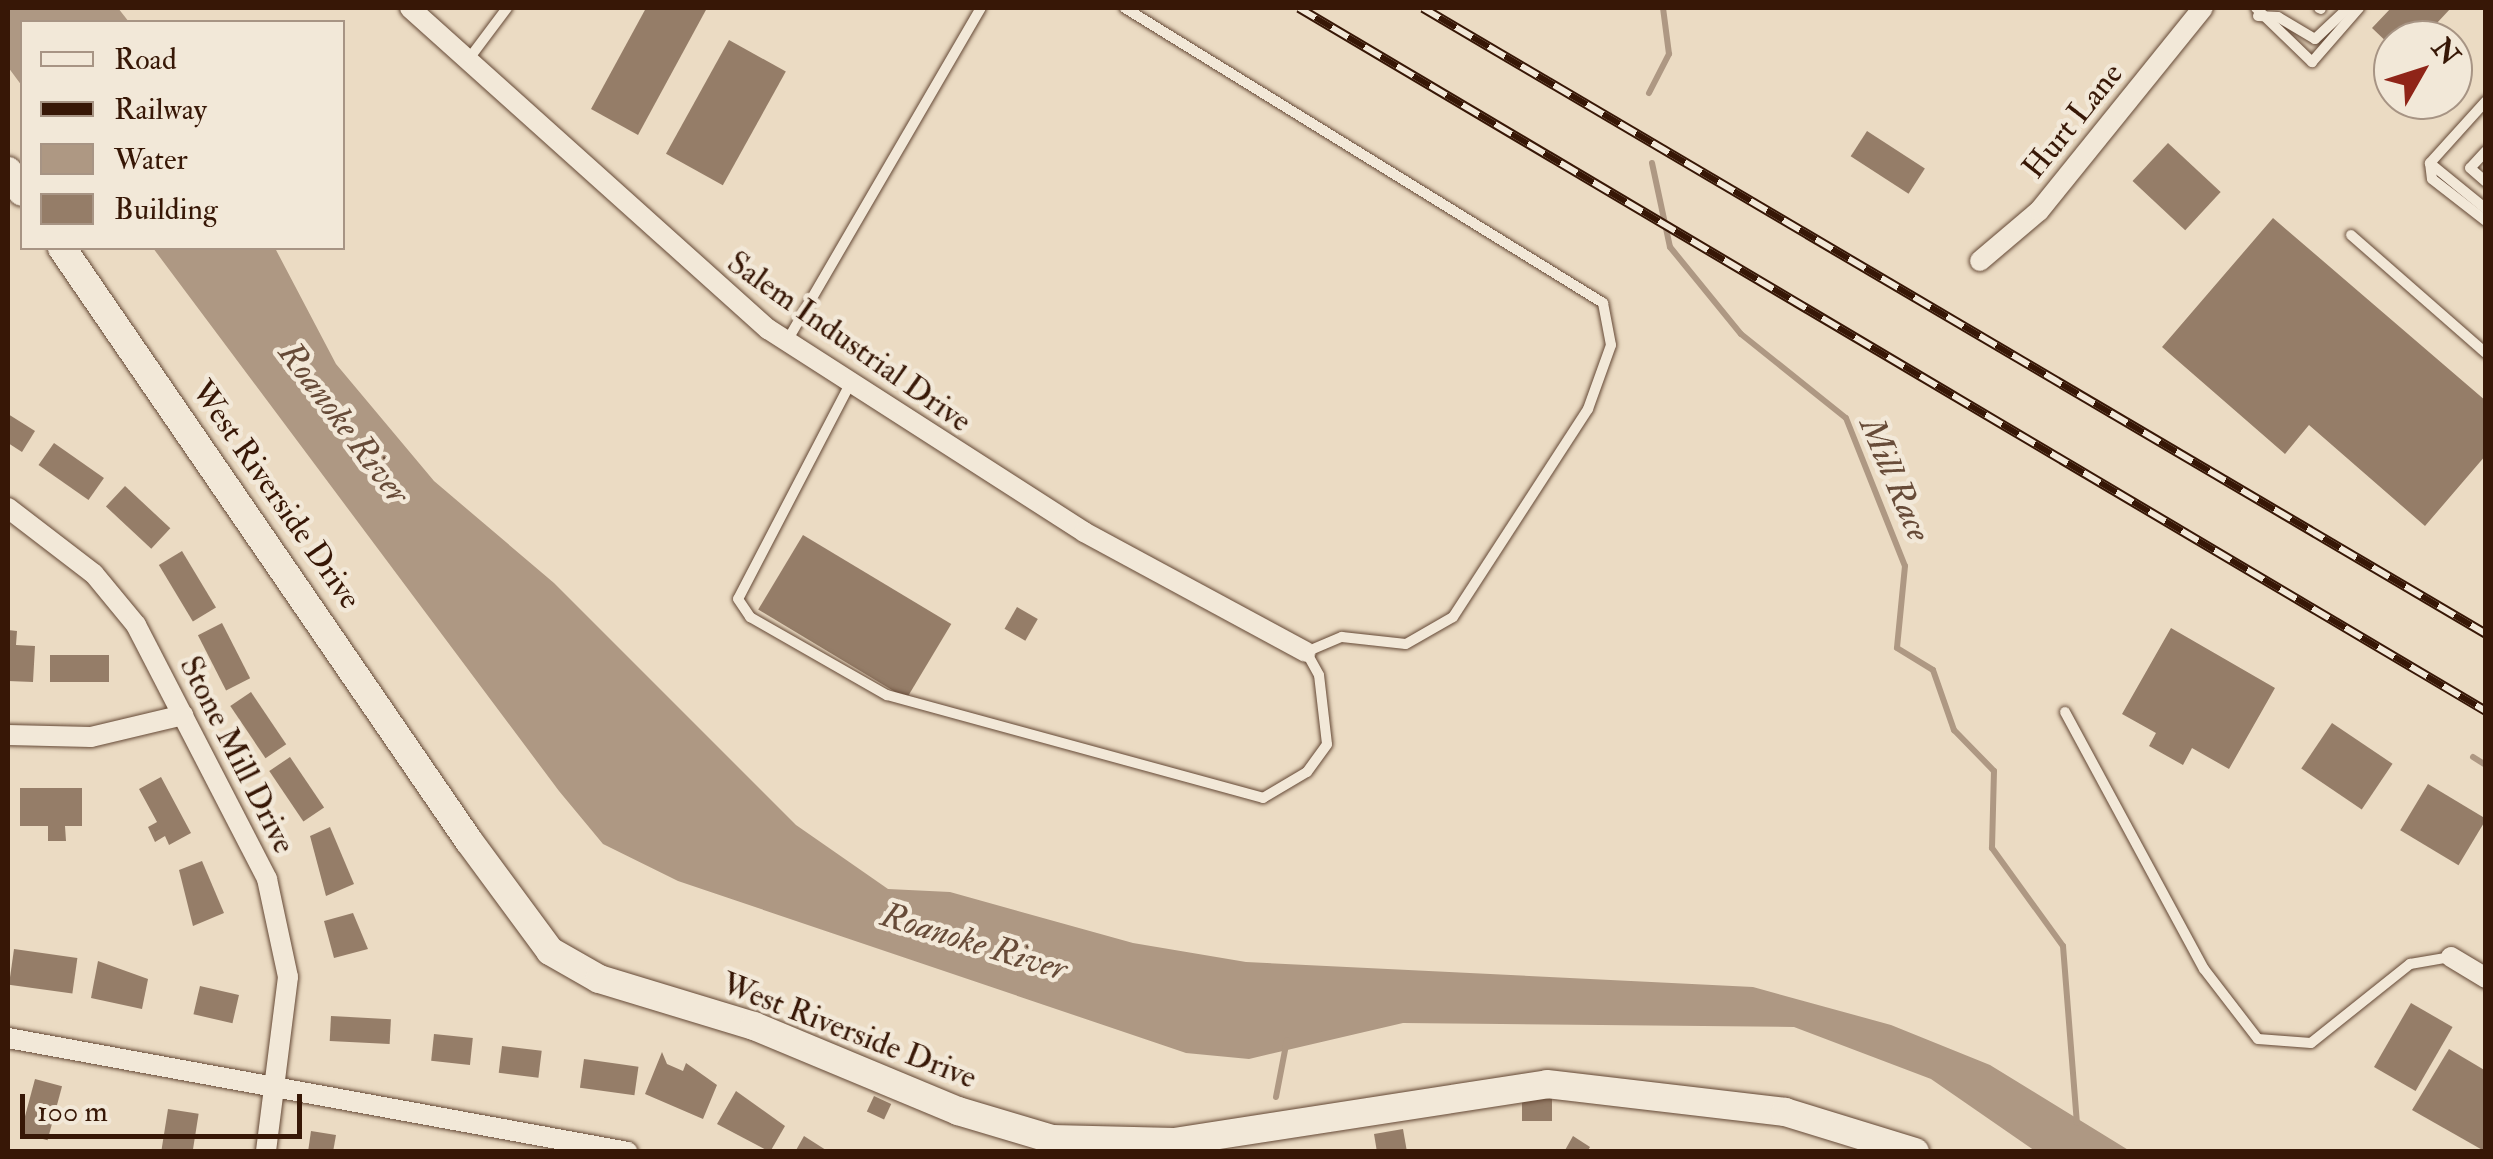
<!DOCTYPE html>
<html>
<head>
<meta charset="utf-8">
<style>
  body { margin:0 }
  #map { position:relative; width:2493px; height:1159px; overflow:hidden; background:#ebdbc3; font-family:"IM FELL Double Pica",serif }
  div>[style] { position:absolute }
  .water>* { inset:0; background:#ae9883 }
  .stream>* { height:6px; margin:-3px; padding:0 3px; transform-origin:3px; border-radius:3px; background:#ae9883 }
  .building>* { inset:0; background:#957d68; transform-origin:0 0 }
  .roads { filter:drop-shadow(0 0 2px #644835) drop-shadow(0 0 2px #644835) }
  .lane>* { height:10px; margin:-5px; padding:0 5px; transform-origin:5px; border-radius:5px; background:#f2e8d8 }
  .street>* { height:20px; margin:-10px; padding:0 10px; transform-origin:10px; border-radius:10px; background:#f2e8d8 }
  .secondary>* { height:28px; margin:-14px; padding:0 14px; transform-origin:14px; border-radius:14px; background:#f2e8d8 }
  .rail>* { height:10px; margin-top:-5px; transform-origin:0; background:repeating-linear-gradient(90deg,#f2e8d8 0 19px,#371706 0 38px); box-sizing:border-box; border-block:2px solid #371706 }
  span { translate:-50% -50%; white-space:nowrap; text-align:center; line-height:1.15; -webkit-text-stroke:9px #f2e8d8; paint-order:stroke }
  .street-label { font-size:32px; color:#371706 }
  .water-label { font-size:35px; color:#674b38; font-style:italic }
  .frame { position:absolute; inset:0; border:10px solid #371706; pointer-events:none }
  .legend { position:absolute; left:20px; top:20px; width:325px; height:230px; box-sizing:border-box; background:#f2e8d8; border:2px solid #a79484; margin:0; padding:12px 18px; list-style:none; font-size:30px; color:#371706 }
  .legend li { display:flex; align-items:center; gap:20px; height:50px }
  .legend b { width:50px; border:2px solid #a79484 }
  .north { position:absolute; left:2373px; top:20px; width:100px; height:100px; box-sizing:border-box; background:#f2e8d8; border:2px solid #a79484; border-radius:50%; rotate:51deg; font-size:28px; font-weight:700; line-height:40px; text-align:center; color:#371706 }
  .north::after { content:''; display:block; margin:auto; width:35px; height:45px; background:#8f2418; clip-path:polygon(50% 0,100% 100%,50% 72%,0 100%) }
  .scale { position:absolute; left:20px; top:1094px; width:282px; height:45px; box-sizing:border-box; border:5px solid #371706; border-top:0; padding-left:12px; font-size:30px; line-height:35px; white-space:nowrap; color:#371706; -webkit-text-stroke:8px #f2e8d8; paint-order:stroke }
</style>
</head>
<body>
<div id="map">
  <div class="water">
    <div style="clip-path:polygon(8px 8px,118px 8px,129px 22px,22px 22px,22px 86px,8px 67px)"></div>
    <div style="clip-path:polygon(153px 248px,275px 248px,336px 364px,434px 481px,554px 583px,796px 825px,888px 889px,950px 892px,1133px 943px,1246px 962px,1753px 987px,1891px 1025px,1990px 1065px,2130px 1151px,2035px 1151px,1931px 1079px,1794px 1027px,1403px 1023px,1249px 1059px,1186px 1053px,678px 881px,603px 844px,559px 791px)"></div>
  </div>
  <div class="stream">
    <div style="left:1649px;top:93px;width:44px;rotate:-62.9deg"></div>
    <div style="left:1669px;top:54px;width:46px;rotate:-97.4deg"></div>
    <div style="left:1652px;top:163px;width:86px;rotate:77.9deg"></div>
    <div style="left:1670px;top:247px;width:112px;rotate:50.8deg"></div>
    <div style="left:1741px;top:334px;width:134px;rotate:38.7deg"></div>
    <div style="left:1846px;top:418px;width:159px;rotate:68.3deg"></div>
    <div style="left:1905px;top:566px;width:82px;rotate:95.6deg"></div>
    <div style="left:1897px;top:648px;width:42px;rotate:31.4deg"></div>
    <div style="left:1933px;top:670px;width:64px;rotate:70.7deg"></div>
    <div style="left:1954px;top:730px;width:57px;rotate:45.7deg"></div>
    <div style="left:1994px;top:771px;width:77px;rotate:91.5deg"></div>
    <div style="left:1992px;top:848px;width:121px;rotate:54.1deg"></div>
    <div style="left:2063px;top:946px;width:177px;rotate:85.5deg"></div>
    <div style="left:2473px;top:757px;width:15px;rotate:32deg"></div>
    <div style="left:1276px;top:1097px;width:58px;rotate:-79.1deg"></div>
  </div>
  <div class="building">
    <div style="clip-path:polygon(646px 8px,707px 8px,638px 135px,591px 109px)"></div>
    <div style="clip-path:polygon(2391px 8px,2451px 8px,2421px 40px,2393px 40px,2393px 48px,2372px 28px)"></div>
    <div style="left:729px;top:40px;width:65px;height:130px;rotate:29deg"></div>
    <div style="left:1867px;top:131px;width:69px;height:30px;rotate:33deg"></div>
    <div style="left:2168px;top:143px;width:72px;height:52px;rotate:43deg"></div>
    <div style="clip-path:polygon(2273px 218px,2486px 401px,2486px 455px,2425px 526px,2309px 425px,2285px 454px,2162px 347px)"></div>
    <div style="clip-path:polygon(8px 414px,35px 431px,22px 452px,8px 443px)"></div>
    <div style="left:54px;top:443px;width:61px;height:27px;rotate:35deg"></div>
    <div style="left:125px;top:486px;width:62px;height:28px;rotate:43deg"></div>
    <div style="left:803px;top:535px;width:173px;height:87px;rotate:31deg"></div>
    <div style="left:182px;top:551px;width:66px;height:27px;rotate:59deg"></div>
    <div style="left:1017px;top:607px;width:24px;height:25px;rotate:30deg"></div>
    <div style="left:222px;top:623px;width:62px;height:27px;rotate:63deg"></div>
    <div style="clip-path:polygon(2171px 628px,2275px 688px,2229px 769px,2192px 748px,2183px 765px,2149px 746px,2156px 733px,2122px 714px)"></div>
    <div style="clip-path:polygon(8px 630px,17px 631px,16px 645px,35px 646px,33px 682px,8px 681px)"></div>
    <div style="left:50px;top:655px;width:59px;height:27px"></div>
    <div style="left:251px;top:692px;width:63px;height:25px;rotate:56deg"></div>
    <div style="left:2332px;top:723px;width:73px;height:55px;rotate:34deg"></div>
    <div style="left:290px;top:757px;width:61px;height:25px;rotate:56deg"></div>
    <div style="clip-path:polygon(161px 777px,191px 833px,169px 845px,165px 836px,155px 842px,148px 827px,157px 822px,139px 789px)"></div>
    <div style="left:2428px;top:784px;width:68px;height:54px;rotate:31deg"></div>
    <div style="clip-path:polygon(20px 788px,82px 788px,82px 826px,65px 826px,66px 841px,48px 841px,48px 826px,20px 826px)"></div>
    <div style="clip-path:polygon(330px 827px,354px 884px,326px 896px,310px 836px)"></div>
    <div style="clip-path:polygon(202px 861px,224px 913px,193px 926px,179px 870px)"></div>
    <div style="clip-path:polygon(353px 913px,368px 949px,334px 958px,324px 921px)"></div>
    <div style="left:14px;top:949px;width:64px;height:36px;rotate:8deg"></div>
    <div style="clip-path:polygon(98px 961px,148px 979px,142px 1009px,91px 998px)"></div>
    <div style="left:200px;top:986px;width:40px;height:29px;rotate:13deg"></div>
    <div style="left:2411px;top:1003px;width:48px;height:74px;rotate:30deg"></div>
    <div style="left:331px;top:1016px;width:60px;height:25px;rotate:3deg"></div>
    <div style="left:434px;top:1034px;width:39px;height:27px;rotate:6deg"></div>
    <div style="left:502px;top:1046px;width:40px;height:27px;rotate:7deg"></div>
    <div style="clip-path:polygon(2449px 1049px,2486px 1071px,2486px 1152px,2412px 1110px)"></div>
    <div style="clip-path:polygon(662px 1052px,667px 1064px,683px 1071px,686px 1063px,717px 1085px,703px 1119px,645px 1094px)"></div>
    <div style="left:584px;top:1059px;width:55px;height:29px;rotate:8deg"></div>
    <div style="left:35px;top:1079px;width:28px;height:56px;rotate:15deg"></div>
    <div style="clip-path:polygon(736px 1091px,785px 1126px,770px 1152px,717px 1124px)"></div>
    <div style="left:874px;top:1096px;width:19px;height:17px;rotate:25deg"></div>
    <div style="left:1552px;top:1098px;width:23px;height:30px;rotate:90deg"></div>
    <div style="left:168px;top:1109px;width:31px;height:43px;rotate:9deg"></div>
    <div style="clip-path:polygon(1403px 1129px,1407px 1152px,1377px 1152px,1374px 1134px)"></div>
    <div style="clip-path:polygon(311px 1131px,336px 1135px,333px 1152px,308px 1152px)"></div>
    <div style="clip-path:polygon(804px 1136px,829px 1152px,795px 1152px)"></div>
    <div style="clip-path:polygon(1573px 1136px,1590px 1147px,1587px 1152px,1564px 1152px)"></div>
  </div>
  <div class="roads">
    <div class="lane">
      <div style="left:2256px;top:8px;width:78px;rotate:44deg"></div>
      <div style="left:2312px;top:62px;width:72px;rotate:-49deg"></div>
      <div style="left:2319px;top:8px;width:2px;rotate:27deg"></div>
      <div style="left:2258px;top:16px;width:20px;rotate:3deg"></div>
      <div style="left:2278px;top:17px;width:43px;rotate:30.7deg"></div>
      <div style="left:2315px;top:39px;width:45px;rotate:-43.2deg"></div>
      <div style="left:468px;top:60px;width:65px;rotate:-53.1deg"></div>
      <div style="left:2486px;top:101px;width:84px;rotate:132.1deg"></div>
      <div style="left:2430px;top:163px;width:16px;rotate:83deg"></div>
      <div style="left:2432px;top:179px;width:68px;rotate:37.9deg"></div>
      <div style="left:2486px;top:151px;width:23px;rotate:133deg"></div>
      <div style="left:2470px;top:168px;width:21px;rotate:41deg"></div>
      <div style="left:2431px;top:164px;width:71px;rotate:39.3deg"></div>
      <div style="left:2351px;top:235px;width:179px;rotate:41.2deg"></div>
      <div style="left:787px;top:341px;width:385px;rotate:-59.8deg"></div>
      <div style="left:850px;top:384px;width:242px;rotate:117.5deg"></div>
      <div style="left:738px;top:599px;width:22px;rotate:56deg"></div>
      <div style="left:750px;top:617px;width:158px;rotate:29.7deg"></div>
      <div style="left:887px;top:695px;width:390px;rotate:15.3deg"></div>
      <div style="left:1263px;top:798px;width:51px;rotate:-30.6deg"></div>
      <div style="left:1307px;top:772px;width:34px;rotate:-54deg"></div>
      <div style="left:1327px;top:744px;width:69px;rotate:-96.6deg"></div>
      <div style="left:1319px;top:675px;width:26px;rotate:-119deg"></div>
      <div style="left:1306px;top:652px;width:39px;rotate:-23deg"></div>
      <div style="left:1342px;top:637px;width:64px;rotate:6.2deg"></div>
      <div style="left:1406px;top:644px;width:54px;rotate:-29.9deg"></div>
      <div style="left:1453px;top:617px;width:248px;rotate:-57deg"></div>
      <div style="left:1588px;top:409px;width:68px;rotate:-70.2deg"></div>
      <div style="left:1611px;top:345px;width:43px;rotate:-100.8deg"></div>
      <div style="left:1603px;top:303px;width:562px;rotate:-148.32deg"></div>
      <div style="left:2065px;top:712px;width:292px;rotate:61.6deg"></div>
      <div style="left:2204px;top:969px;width:88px;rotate:52.4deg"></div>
      <div style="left:2258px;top:1039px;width:53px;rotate:4.3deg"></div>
      <div style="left:2311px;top:1043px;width:127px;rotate:-38.6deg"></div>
      <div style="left:2410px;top:964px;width:42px;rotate:-9.7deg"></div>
    </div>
    <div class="street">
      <div style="left:410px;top:8px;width:481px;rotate:41.9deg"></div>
      <div style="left:768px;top:329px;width:376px;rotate:32.7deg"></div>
      <div style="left:1084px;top:532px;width:252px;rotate:28.4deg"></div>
      <div style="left:1980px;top:261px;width:77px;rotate:-40.3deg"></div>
      <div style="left:2039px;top:211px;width:261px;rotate:-51.1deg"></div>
      <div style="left:8px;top:508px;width:108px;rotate:37.5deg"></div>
      <div style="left:94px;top:574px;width:66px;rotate:50.5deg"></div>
      <div style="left:136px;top:625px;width:286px;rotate:62.7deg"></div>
      <div style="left:267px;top:879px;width:100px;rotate:77.9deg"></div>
      <div style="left:288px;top:977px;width:176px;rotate:97.2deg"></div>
      <div style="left:8px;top:735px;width:83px;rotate:1.4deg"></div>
      <div style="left:91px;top:737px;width:95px;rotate:-13.4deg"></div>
      <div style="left:2451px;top:957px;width:41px;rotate:31deg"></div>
      <div style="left:8px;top:1038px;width:630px;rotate:10.42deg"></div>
    </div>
    <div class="secondary">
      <div style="left:8px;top:171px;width:25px;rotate:56deg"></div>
      <div style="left:62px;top:248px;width:719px;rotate:55.54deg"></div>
      <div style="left:469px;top:841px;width:137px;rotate:53.6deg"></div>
      <div style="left:550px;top:951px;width:56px;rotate:29.7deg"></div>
      <div style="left:599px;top:979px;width:162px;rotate:16.9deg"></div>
      <div style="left:754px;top:1026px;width:221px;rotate:22.6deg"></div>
      <div style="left:958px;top:1111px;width:98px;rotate:16.6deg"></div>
      <div style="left:1052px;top:1139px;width:122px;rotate:1.4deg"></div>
      <div style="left:1174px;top:1142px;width:377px;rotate:-8.8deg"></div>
      <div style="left:1547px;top:1084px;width:240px;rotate:6.7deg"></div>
      <div style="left:1785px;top:1112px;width:136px;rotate:17.1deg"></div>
    </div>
  </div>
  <div class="rail">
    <div style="left:1299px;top:8px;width:1380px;rotate:30.64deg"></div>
    <div style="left:1423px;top:8px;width:1234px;rotate:30.49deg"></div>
  </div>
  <div class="street-label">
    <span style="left:2073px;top:121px;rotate:-51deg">Hurt Lane</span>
    <span style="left:849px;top:342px;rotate:35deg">Salem Industrial Drive</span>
    <span style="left:276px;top:495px;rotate:55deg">West Riverside Drive</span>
    <span style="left:237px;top:755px;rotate:63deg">Stone Mill Drive</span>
    <span style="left:849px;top:1031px;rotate:21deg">West Riverside Drive</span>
  </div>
  <div class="water-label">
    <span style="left:344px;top:423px;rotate:53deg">Roanoke River</span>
    <span style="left:1895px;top:479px;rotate:67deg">Mill Race</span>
    <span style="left:974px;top:942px;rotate:17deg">Roanoke River</span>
  </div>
  <div class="frame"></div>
  <ul class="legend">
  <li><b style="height:12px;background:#f2e8d8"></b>Road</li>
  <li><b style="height:12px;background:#371706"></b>Railway</li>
  <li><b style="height:28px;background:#ae9883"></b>Water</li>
  <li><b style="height:28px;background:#957d68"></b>Building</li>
  </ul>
  <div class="north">N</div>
  <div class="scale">100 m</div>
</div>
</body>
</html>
